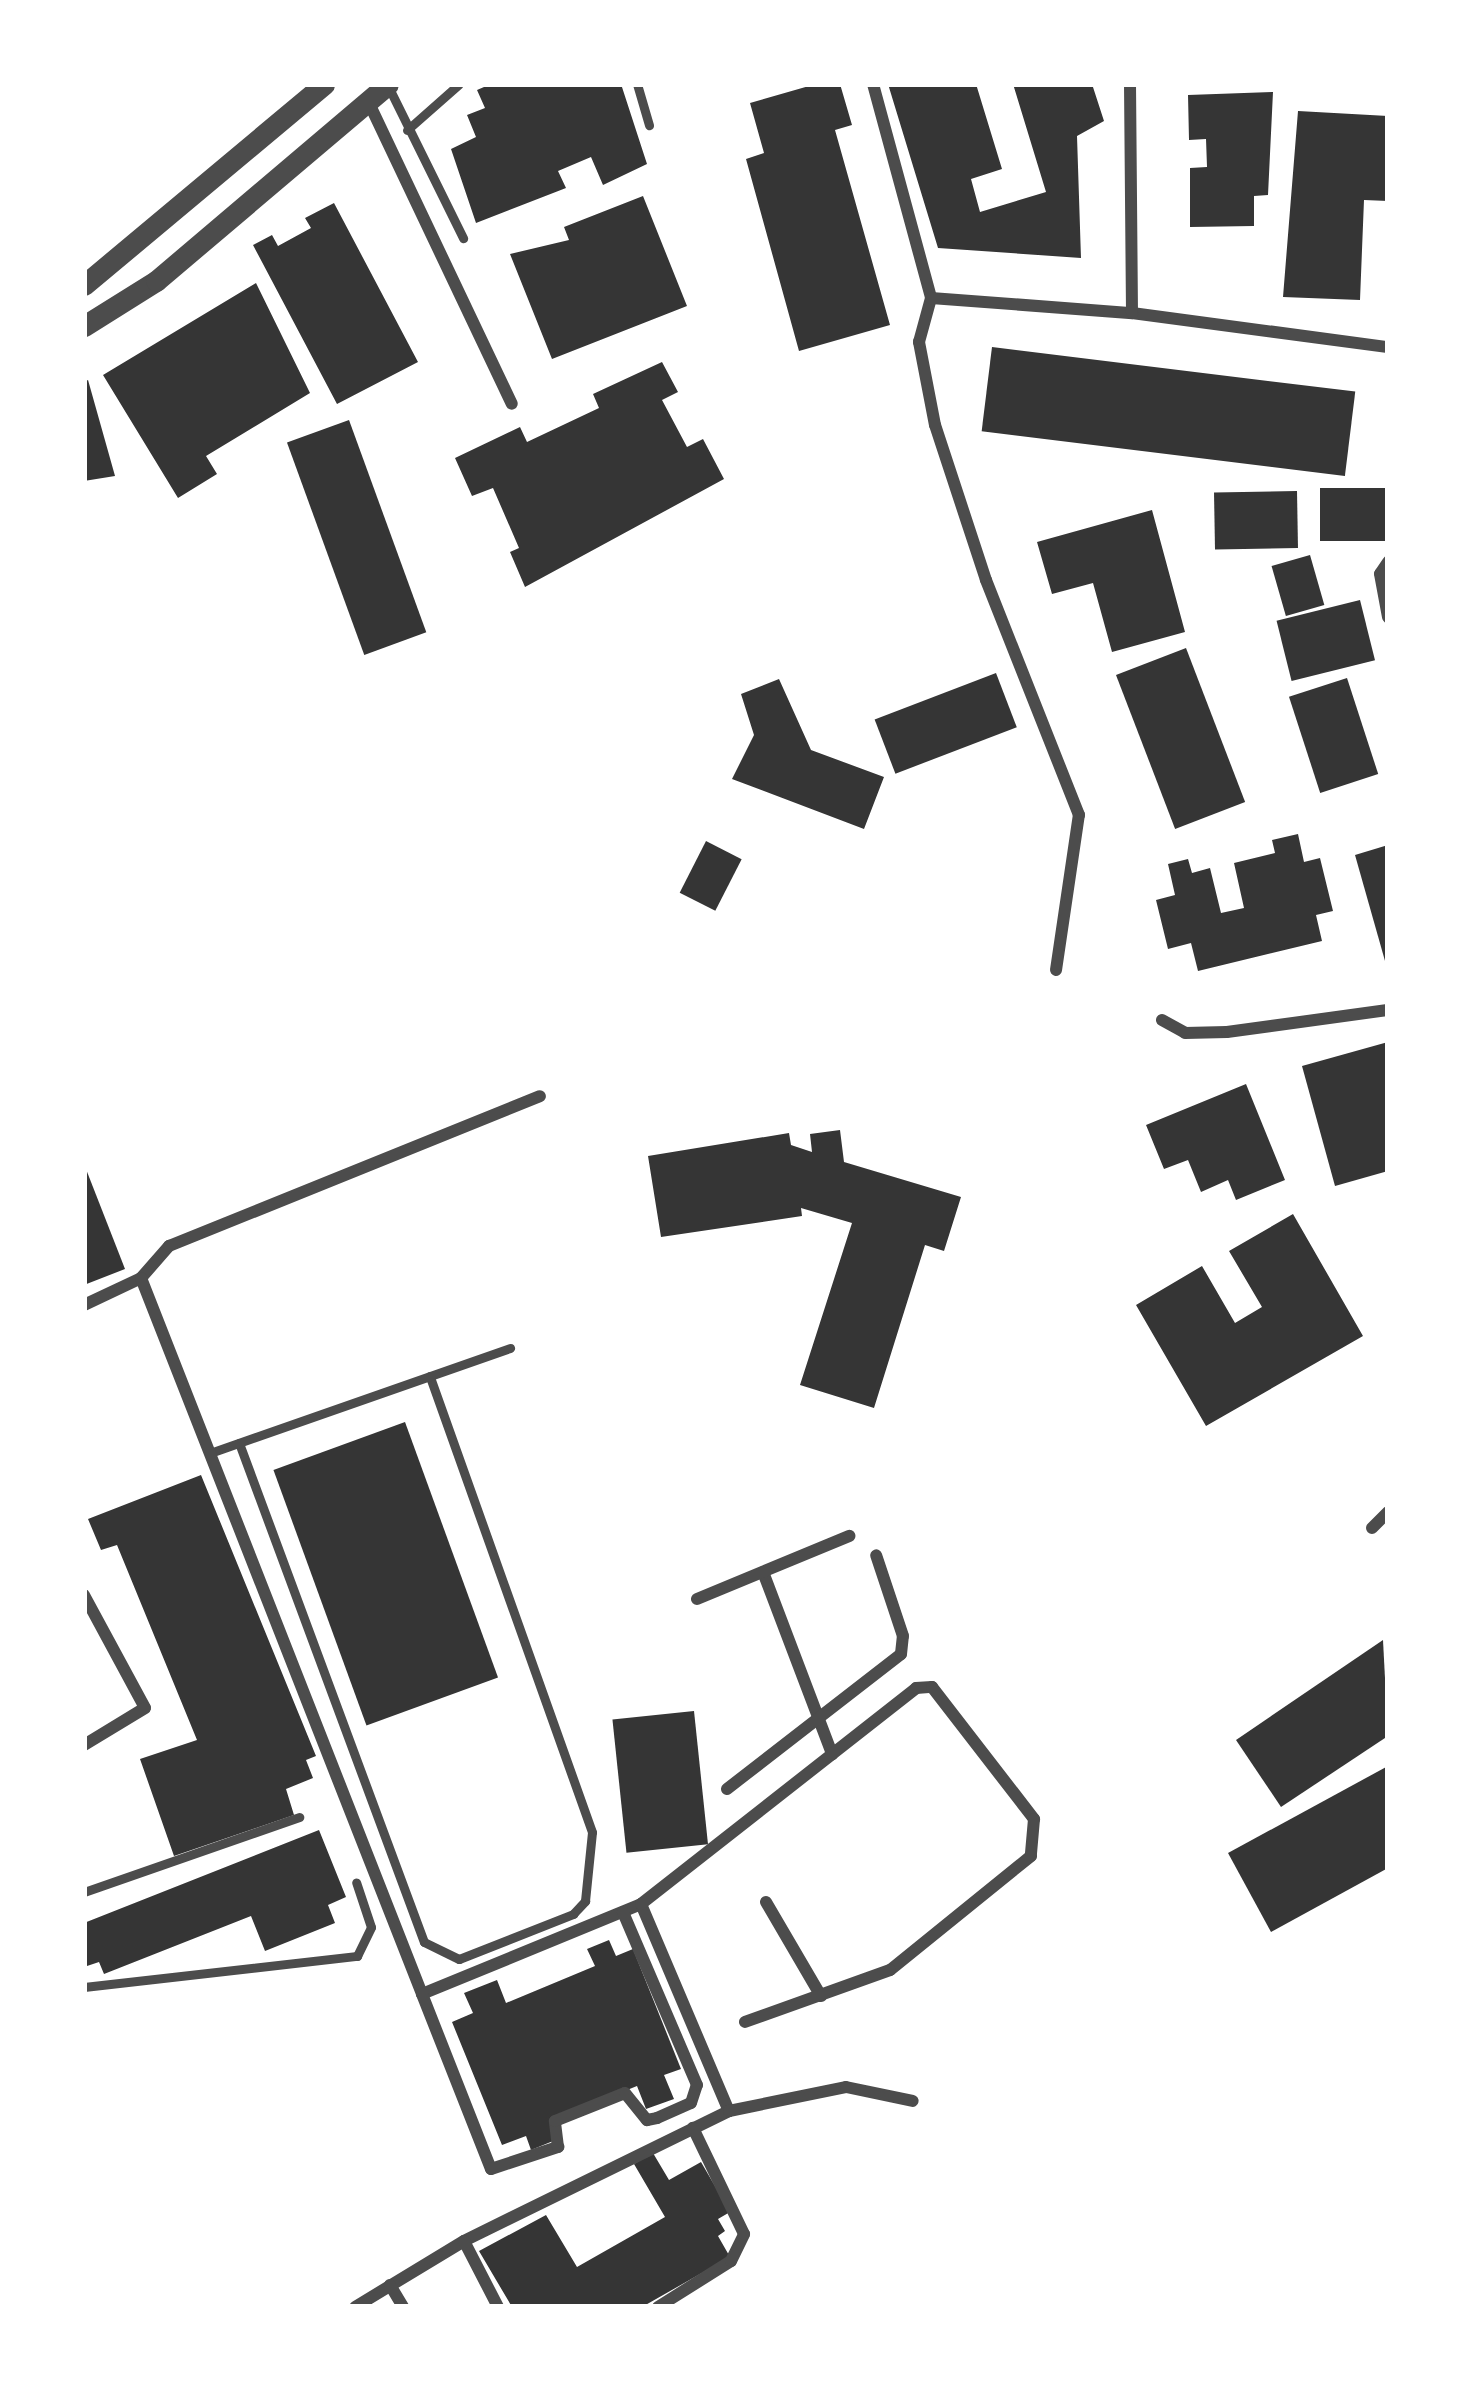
<!DOCTYPE html>
<html>
<head>
<meta charset="utf-8">
<style>
  body { margin:0 }
  #map { position:relative; width:1472px; height:2391px; overflow:hidden; background:#fff; font-family:"PT Sans",sans-serif }
  div>[style] { position:absolute }
  .building>* { inset:0; background:#353535; transform-origin:0 0 }
  .service>* { height:9px; margin:-4.5px; padding:0 4.5px; transform-origin:4.5px; border-radius:4.5px; background:#4c4c4c }
  .minor>* { height:12px; margin:-6px; padding:0 6px; transform-origin:6px; border-radius:6px; background:#4c4c4c }
  .tertiary>* { height:21px; margin:-10.5px; padding:0 10.5px; transform-origin:10.5px; border-radius:10.5px; background:#4c4c4c }
  span { translate:-50% -50%; white-space:nowrap; text-align:center; line-height:1.15; -webkit-text-stroke:12px #fff; paint-order:stroke }
  .frame { position:absolute; inset:0; border:87px solid #fff; pointer-events:none }
</style>
</head>
<body>
<div id="map">
  <div class="building">
    <div style="clip-path:polygon(491px 84px,621px 84px,647px 164px,603px 185px,591px 157px,558px 171px,566px 188px,476px 223px,451px 149px,476px 137px,467px 115px,485px 108px,477px 90px)"></div>
    <div style="clip-path:polygon(816px 84px,840px 84px,852px 125px,835px 130px,890px 325px,799px 351px,746px 159px,764px 153px,750px 103px)"></div>
    <div style="clip-path:polygon(888px 84px,976px 84px,1002px 169px,971px 179px,980px 212px,1046px 192px,1013px 84px,1092px 84px,1104px 121px,1077px 136px,1081px 258px,938px 248px)"></div>
    <div style="clip-path:polygon(1273px 92px,1268px 195px,1254px 196px,1254px 226px,1190px 227px,1190px 168px,1207px 167px,1206px 139px,1189px 140px,1188px 95px)"></div>
    <div style="clip-path:polygon(1298px 111px,1388px 116px,1388px 201px,1364px 200px,1360px 300px,1283px 297px)"></div>
    <div style="clip-path:polygon(643px 196px,687px 306px,552px 359px,510px 254px,569px 240px,564px 227px)"></div>
    <div style="clip-path:polygon(334px 203px,418px 362px,337px 404px,253px 245px,272px 235px,278px 246px,311px 228px,305px 218px)"></div>
    <div style="clip-path:polygon(256px 283px,310px 393px,206px 456px,217px 474px,178px 498px,103px 375px)"></div>
    <div style="left:992px;top:347px;width:366px;height:85px;rotate:7deg"></div>
    <div style="clip-path:polygon(662px 362px,678px 392px,662px 400px,687px 447px,703px 439px,724px 479px,525px 587px,510px 552px,519px 548px,493px 488px,472px 496px,455px 458px,520px 427px,527px 442px,599px 408px,593px 394px)"></div>
    <div style="clip-path:polygon(88px 380px,115px 476px,84px 481px,84px 382px)"></div>
    <div style="left:349px;top:420px;width:226px;height:66px;rotate:70deg"></div>
    <div style="left:1388px;top:488px;width:53px;height:68px;rotate:90deg"></div>
    <div style="left:1297px;top:491px;width:57px;height:83px;rotate:89deg"></div>
    <div style="clip-path:polygon(1152px 510px,1185px 632px,1112px 652px,1093px 583px,1052px 594px,1037px 542px)"></div>
    <div style="left:1310px;top:555px;width:52px;height:40px;rotate:74deg"></div>
    <div style="left:1360px;top:600px;width:62px;height:86px;rotate:76deg"></div>
    <div style="left:1186px;top:648px;width:165px;height:75px;rotate:69deg"></div>
    <div style="left:996px;top:673px;width:58px;height:130px;rotate:69deg"></div>
    <div style="left:1347px;top:678px;width:101px;height:61px;rotate:72deg"></div>
    <div style="clip-path:polygon(779px 679px,811px 750px,884px 777px,864px 829px,732px 779px,754px 735px,741px 694px)"></div>
    <div style="clip-path:polygon(1298px 834px,1304px 862px,1320px 858px,1333px 911px,1316px 915px,1322px 941px,1198px 971px,1191px 943px,1168px 949px,1156px 900px,1175px 895px,1168px 864px,1188px 859px,1192px 873px,1210px 868px,1221px 913px,1244px 908px,1234px 863px,1275px 853px,1272px 840px)"></div>
    <div style="left:706px;top:841px;width:40px;height:58px;rotate:27deg"></div>
    <div style="clip-path:polygon(1388px 845px,1388px 967px,1387px 968px,1355px 855px)"></div>
    <div style="clip-path:polygon(1388px 1042px,1388px 1171px,1335px 1186px,1302px 1066px)"></div>
    <div style="clip-path:polygon(1246px 1084px,1285px 1180px,1236px 1200px,1228px 1180px,1201px 1192px,1188px 1160px,1164px 1169px,1146px 1125px)"></div>
    <div style="clip-path:polygon(840px 1130px,844px 1162px,961px 1197px,944px 1251px,925px 1245px,874px 1408px,800px 1385px,852px 1223px,801px 1208px,802px 1216px,661px 1237px,648px 1156px,789px 1133px,791px 1145px,812px 1152px,810px 1134px)"></div>
    <div style="clip-path:polygon(84px 1164px,125px 1269px,84px 1285px)"></div>
    <div style="clip-path:polygon(1293px 1214px,1363px 1336px,1206px 1426px,1136px 1305px,1202px 1266px,1235px 1323px,1262px 1307px,1229px 1251px)"></div>
    <div style="left:405px;top:1422px;width:272px;height:140px;rotate:70deg"></div>
    <div style="clip-path:polygon(201px 1475px,316px 1756px,306px 1760px,313px 1778px,286px 1789px,294px 1815px,174px 1856px,140px 1759px,197px 1740px,117px 1545px,101px 1550px,88px 1519px)"></div>
    <div style="clip-path:polygon(1383px 1640px,1388px 1736px,1281px 1807px,1236px 1740px)"></div>
    <div style="left:694px;top:1711px;width:134px;height:82px;rotate:84deg"></div>
    <div style="clip-path:polygon(1388px 1766px,1388px 1868px,1271px 1932px,1228px 1853px)"></div>
    <div style="clip-path:polygon(319px 1830px,346px 1897px,328px 1905px,335px 1923px,265px 1951px,251px 1916px,104px 1974px,99px 1962px,84px 1967px,84px 1923px)"></div>
    <div style="clip-path:polygon(609px 1940px,616px 1956px,633px 1949px,681px 2069px,664px 2075px,674px 2099px,646px 2109px,637px 2086px,550px 2121px,558px 2139px,531px 2150px,526px 2136px,502px 2145px,452px 2022px,473px 2013px,464px 1993px,497px 1980px,506px 2003px,595px 1966px,587px 1949px)"></div>
    <div style="clip-path:polygon(653px 2153px,669px 2180px,701px 2162px,730px 2212px,718px 2219px,725px 2231px,718px 2236px,730px 2257px,642px 2307px,512px 2307px,479px 2251px,546px 2215px,577px 2267px,665px 2217px,634px 2164px)"></div>
  </div>
  <div class="service">
    <div style="left:387px;top:84px;width:172px;rotate:63.7deg"></div>
    <div style="left:637px;top:84px;width:43px;rotate:73.7deg"></div>
    <div style="left:407px;top:130px;width:69px;rotate:-41.5deg"></div>
    <div style="left:239px;top:1443px;width:532px;rotate:69.66deg"></div>
    <div style="left:424px;top:1942px;width:39px;rotate:26deg"></div>
    <div style="left:459px;top:1959px;width:123px;rotate:-21.5deg"></div>
    <div style="left:573px;top:1914px;width:18px;rotate:-47deg"></div>
    <div style="left:585px;top:1901px;width:69px;rotate:-84.2deg"></div>
    <div style="left:592px;top:1832px;width:484px;rotate:-109.6deg"></div>
    <div style="left:210px;top:1453px;width:318px;rotate:-19.3deg"></div>
    <div style="left:84px;top:1892px;width:228px;rotate:-19.2deg"></div>
    <div style="left:84px;top:1987px;width:275px;rotate:-6.5deg"></div>
    <div style="left:357px;top:1956px;width:32px;rotate:-64deg"></div>
    <div style="left:371px;top:1927px;width:47px;rotate:-108.4deg"></div>
  </div>
  <div class="minor">
    <div style="left:873px;top:84px;width:222px;rotate:74.8deg"></div>
    <div style="left:368px;top:101px;width:335px;rotate:64.6deg"></div>
    <div style="left:1132px;top:313px;width:258px;rotate:7.6deg"></div>
    <div style="left:1388px;top:562px;width:14px;rotate:124deg"></div>
    <div style="left:1380px;top:574px;width:44px;rotate:79.5deg"></div>
    <div style="left:1056px;top:970px;width:157px;rotate:-81.6deg"></div>
    <div style="left:1079px;top:815px;width:253px;rotate:-111.6deg"></div>
    <div style="left:986px;top:580px;width:163px;rotate:-108.2deg"></div>
    <div style="left:935px;top:425px;width:85px;rotate:-100.9deg"></div>
    <div style="left:919px;top:342px;width:46px;rotate:-74.7deg"></div>
    <div style="left:931px;top:298px;width:202px;rotate:4.3deg"></div>
    <div style="left:1132px;top:313px;width:229px;rotate:-90.5deg"></div>
    <div style="left:1162px;top:1020px;width:26px;rotate:29deg"></div>
    <div style="left:1185px;top:1033px;width:42px;rotate:-1.4deg"></div>
    <div style="left:1227px;top:1032px;width:162px;rotate:-7.8deg"></div>
    <div style="left:141px;top:1278px;width:43px;rotate:-48.8deg"></div>
    <div style="left:169px;top:1246px;width:400px;rotate:-22deg"></div>
    <div style="left:84px;top:1305px;width:63px;rotate:-25.3deg"></div>
    <div style="left:141px;top:1278px;width:769px;rotate:68.57deg"></div>
    <div style="left:422px;top:1994px;width:237px;rotate:-22.3deg"></div>
    <div style="left:641px;top:1904px;width:225px;rotate:67deg"></div>
    <div style="left:729px;top:2111px;width:295px;rotate:153.9deg"></div>
    <div style="left:464px;top:2241px;width:127px;rotate:148.8deg"></div>
    <div style="left:1372px;top:1528px;width:23px;rotate:-45deg"></div>
    <div style="left:763px;top:1572px;width:195px;rotate:69.2deg"></div>
    <div style="left:84px;top:1595px;width:128px;rotate:61.6deg"></div>
    <div style="left:145px;top:1708px;width:71px;rotate:148.8deg"></div>
    <div style="left:697px;top:1599px;width:165px;rotate:-22.5deg"></div>
    <div style="left:727px;top:1789px;width:220px;rotate:-37.8deg"></div>
    <div style="left:901px;top:1654px;width:18px;rotate:-84deg"></div>
    <div style="left:903px;top:1636px;width:85px;rotate:-108.4deg"></div>
    <div style="left:766px;top:1902px;width:109px;rotate:59.7deg"></div>
    <div style="left:641px;top:1904px;width:350px;rotate:-38.1deg"></div>
    <div style="left:916px;top:1688px;width:16px;rotate:-4deg"></div>
    <div style="left:932px;top:1687px;width:167px;rotate:52.3deg"></div>
    <div style="left:1034px;top:1819px;width:37px;rotate:95deg"></div>
    <div style="left:1031px;top:1856px;width:181px;rotate:141deg"></div>
    <div style="left:890px;top:1970px;width:154px;rotate:160.3deg"></div>
    <div style="left:422px;top:1994px;width:188px;rotate:68.5deg"></div>
    <div style="left:491px;top:2169px;width:71px;rotate:-18.2deg"></div>
    <div style="left:558px;top:2147px;width:26px;rotate:-97deg"></div>
    <div style="left:555px;top:2121px;width:75px;rotate:-21.8deg"></div>
    <div style="left:625px;top:2093px;width:35px;rotate:51deg"></div>
    <div style="left:647px;top:2120px;width:10px;rotate:-11deg"></div>
    <div style="left:657px;top:2118px;width:37px;rotate:-24deg"></div>
    <div style="left:691px;top:2103px;width:19px;rotate:-72deg"></div>
    <div style="left:697px;top:2085px;width:188px;rotate:-113.2deg"></div>
    <div style="left:729px;top:2111px;width:119px;rotate:-11.6deg"></div>
    <div style="left:846px;top:2087px;width:68px;rotate:11.8deg"></div>
    <div style="left:464px;top:2241px;width:74px;rotate:62.7deg"></div>
    <div style="left:390px;top:2285px;width:26px;rotate:59deg"></div>
    <div style="left:658px;top:2307px;width:86px;rotate:-32.2deg"></div>
    <div style="left:731px;top:2261px;width:30px;rotate:-64deg"></div>
    <div style="left:744px;top:2234px;width:118px;rotate:-115.7deg"></div>
  </div>
  <div class="tertiary">
    <div style="left:84px;top:285px;width:313px;rotate:-39.9deg"></div>
    <div style="left:84px;top:326px;width:85px;rotate:-32deg"></div>
    <div style="left:156px;top:281px;width:304px;rotate:-40.3deg"></div>
  </div>
  <div class="frame"></div>
</div>
</body>
</html>
